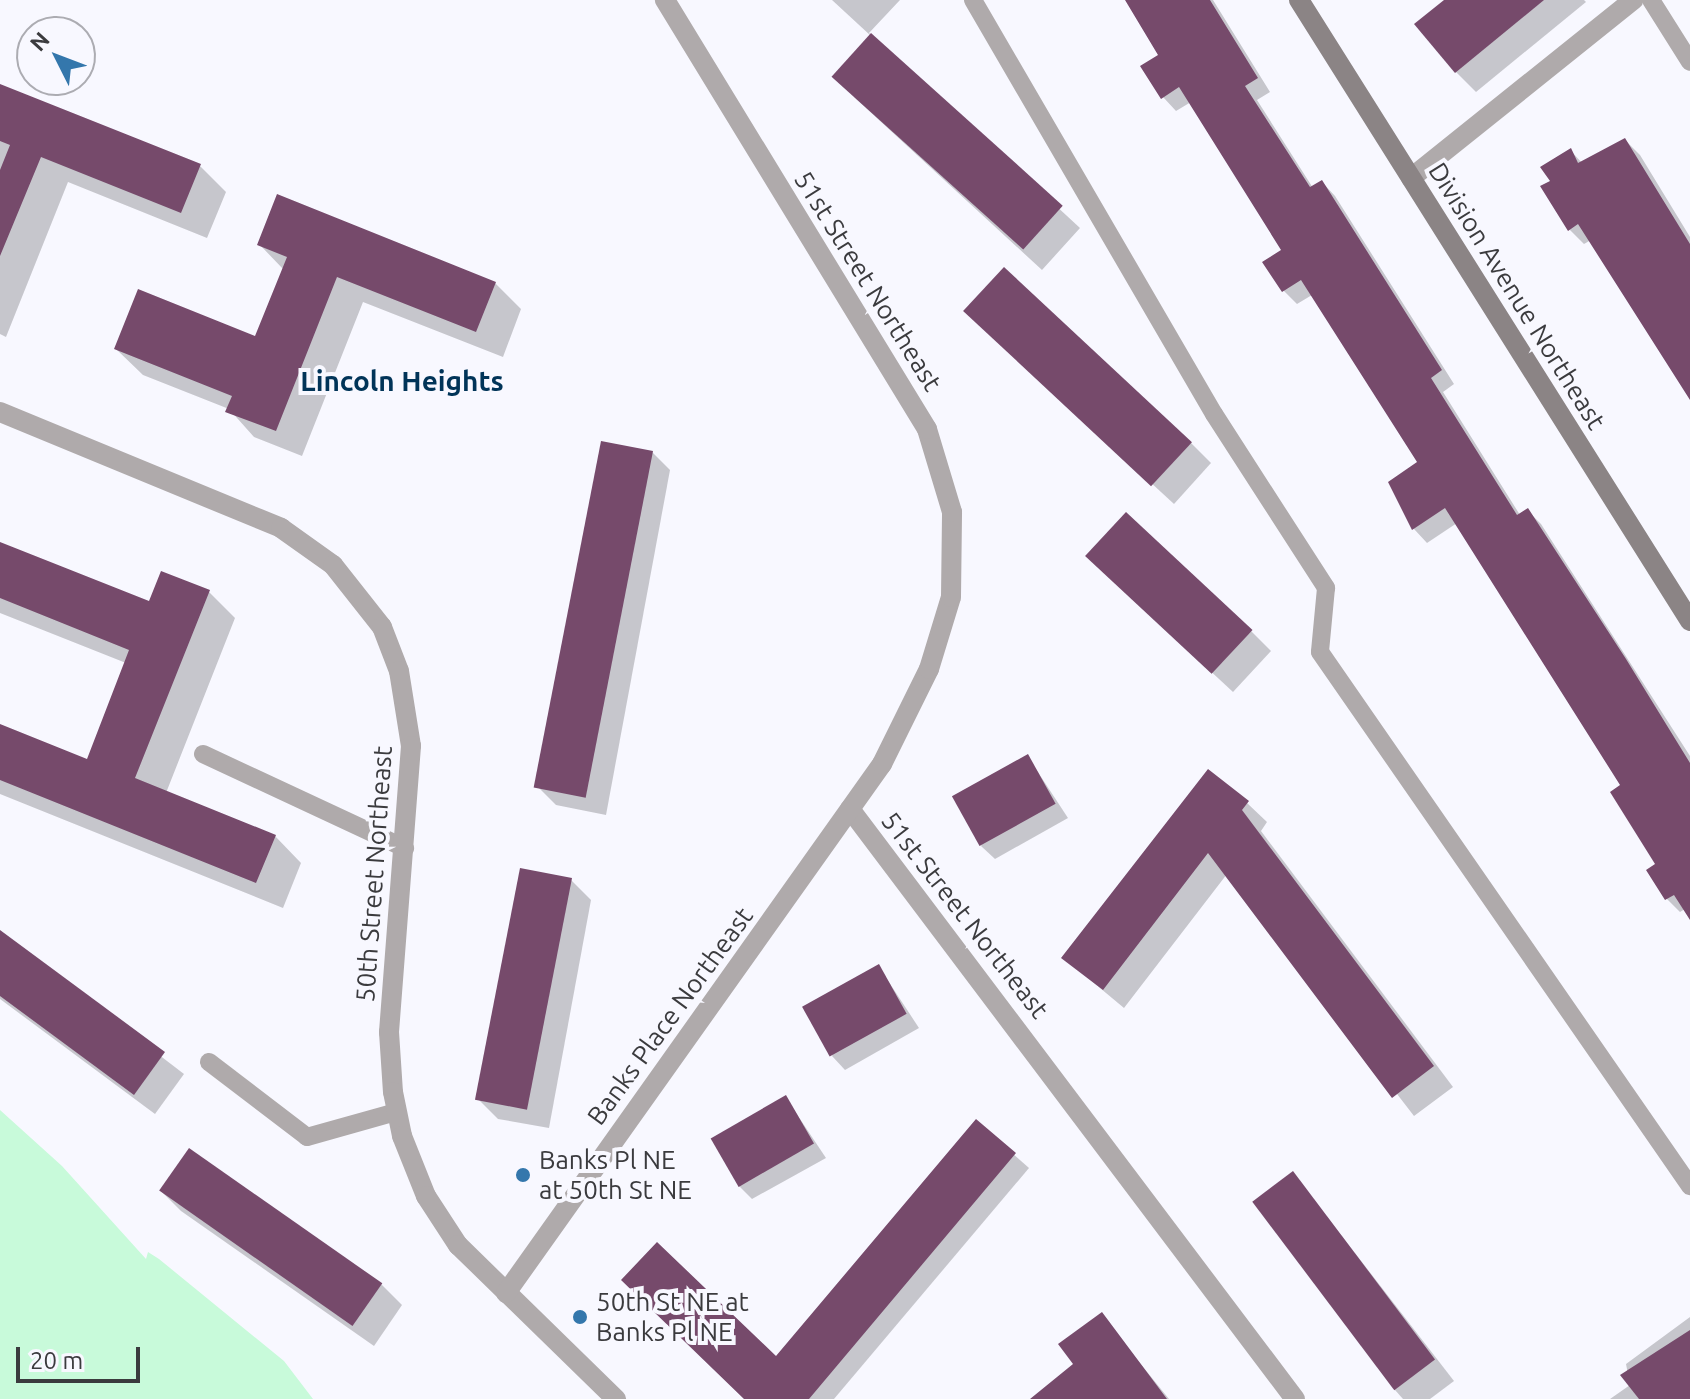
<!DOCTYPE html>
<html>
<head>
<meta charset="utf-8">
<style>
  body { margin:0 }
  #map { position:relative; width:1690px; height:1399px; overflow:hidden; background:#f8f8ff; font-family:Ubuntu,sans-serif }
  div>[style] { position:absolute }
  .green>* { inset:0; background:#c8fada }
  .shadow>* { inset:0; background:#0003 }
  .building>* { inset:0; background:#764a6b; transform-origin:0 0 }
  .lane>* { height:18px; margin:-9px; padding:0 9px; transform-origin:9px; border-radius:9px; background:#afaaab }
  .street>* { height:20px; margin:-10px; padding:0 10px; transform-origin:10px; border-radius:10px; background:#afaaab }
  .secondary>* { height:20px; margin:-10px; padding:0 10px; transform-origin:10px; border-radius:10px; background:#8b8485 }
  .dots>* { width:22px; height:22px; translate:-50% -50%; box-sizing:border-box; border:4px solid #f8f8ff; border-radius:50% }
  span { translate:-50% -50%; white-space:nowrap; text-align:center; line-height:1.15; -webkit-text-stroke:8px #f8f8ff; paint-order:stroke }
  .street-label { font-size:26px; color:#3b3b3e }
  .poi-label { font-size:26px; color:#3b3b3e }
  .left { translate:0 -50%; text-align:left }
  .neighbourhood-label { font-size:28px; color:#013458; font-weight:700 }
  .north { position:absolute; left:16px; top:16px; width:80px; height:80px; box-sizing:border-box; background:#f8f8ff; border:2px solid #acacb2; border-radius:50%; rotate:312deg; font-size:22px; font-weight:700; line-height:32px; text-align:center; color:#3b3b3e }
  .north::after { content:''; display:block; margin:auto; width:28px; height:36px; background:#3477ac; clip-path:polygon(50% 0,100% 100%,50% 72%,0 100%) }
  .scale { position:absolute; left:16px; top:1347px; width:124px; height:36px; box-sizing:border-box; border:4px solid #3b3b3e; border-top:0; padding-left:10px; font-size:24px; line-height:28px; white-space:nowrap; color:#3b3b3e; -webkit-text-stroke:6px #f8f8ff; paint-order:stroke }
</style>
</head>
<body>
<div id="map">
  <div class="green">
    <div style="clip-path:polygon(0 1110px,62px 1166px,146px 1259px,148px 1252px,159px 1259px,284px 1361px,313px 1399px,0 1399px)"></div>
  </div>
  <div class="shadow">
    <div style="clip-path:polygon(832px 0,900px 0,869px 33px,1080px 228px,1042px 270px,854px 97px,871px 36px)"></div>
    <div style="clip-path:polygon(1126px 0,1213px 0,1270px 92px,1257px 100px,1313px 188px,1322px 182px,1335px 196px,1454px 384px,1443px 392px,1520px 515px,1527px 510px,1541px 524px,1690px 756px,1690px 906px,1680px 912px,1667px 899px,1658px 865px,1622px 786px,1457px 523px,1427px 543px,1414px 529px,1390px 482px,1420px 463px,1312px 295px,1297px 304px,1284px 291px,1284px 250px,1191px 102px,1176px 111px,1163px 97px,1160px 55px)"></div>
    <div style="clip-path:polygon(1447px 0,1584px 0,1586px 2px,1476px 92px,1456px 72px)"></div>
    <div style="clip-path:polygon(0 86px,200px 166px,226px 192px,207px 238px,68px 182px,6px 337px,0 334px)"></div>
    <div style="clip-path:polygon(1625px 140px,1640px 155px,1690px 237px,1690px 391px,1591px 240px,1584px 244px,1569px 229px,1553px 182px,1571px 151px,1583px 164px)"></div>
    <div style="clip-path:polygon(259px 244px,495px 283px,521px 309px,503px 357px,363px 302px,302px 456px,254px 437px,229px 409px,143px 375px,116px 349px,257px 339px,284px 270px)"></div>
    <div style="clip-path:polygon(986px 331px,1191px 443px,1211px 463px,1174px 504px)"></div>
    <div style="clip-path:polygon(652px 452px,670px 470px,606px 815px,556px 805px,538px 787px)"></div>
    <div style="clip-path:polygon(0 543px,150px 603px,209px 592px,235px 618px,166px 793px,275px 836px,301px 863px,283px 908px,0 794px,0 726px,88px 761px,126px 663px,0 613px)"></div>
    <div style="clip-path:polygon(1108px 576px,1251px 631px,1271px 651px,1233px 692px)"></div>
    <div style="clip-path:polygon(1028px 757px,1068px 818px,995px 859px,981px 846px)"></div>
    <div style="clip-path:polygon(1247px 803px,1267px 822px,1261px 831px,1453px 1087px,1414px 1116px,1227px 874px,1124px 1008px,1064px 958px)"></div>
    <div style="clip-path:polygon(571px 880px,591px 900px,549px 1128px,498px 1119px,478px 1099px)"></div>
    <div style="clip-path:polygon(0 933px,184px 1074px,155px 1114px,0 999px)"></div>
    <div style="clip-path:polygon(879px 967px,919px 1028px,845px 1070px,832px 1056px)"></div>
    <div style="clip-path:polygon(786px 1098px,826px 1158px,752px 1199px,739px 1186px)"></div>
    <div style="clip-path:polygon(977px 1122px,1029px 1168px,834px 1399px,746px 1399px)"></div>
    <div style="clip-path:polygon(190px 1151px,382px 1285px,402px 1305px,374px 1346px,181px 1211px,161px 1191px)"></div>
    <div style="clip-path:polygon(1293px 1173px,1454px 1381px,1430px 1399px,1403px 1399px,1395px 1390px)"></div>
    <div style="clip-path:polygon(1101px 1315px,1169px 1399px,1033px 1399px,1075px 1364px)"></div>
    <div style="clip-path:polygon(1690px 1317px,1690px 1399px,1610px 1399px,1630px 1385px,1626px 1364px)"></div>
  </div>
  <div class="building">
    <div style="clip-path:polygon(1125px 0,1210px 0,1258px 78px,1245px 86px,1310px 187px,1322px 180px,1442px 370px,1431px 378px,1517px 515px,1528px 508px,1626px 659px,1690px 763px,1690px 920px,1674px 895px,1665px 900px,1646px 870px,1655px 864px,1610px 792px,1620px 785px,1445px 508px,1412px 530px,1388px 482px,1417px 462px,1301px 280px,1282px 292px,1262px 262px,1281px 250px,1179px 87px,1161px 99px,1140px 66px,1158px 55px)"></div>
    <div style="clip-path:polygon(1444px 0,1544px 0,1455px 73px,1414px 24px)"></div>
    <div style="left:871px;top:33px;width:258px;height:59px;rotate:42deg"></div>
    <div style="clip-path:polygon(0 84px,201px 164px,181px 213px,41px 157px,0 256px,0 170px,10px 145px,0 141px)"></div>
    <div style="clip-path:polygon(1625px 138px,1690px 244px,1690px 400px,1578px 224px,1568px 231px,1540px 186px,1550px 181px,1540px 167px,1571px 148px,1578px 163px)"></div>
    <div style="clip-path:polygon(277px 194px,496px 282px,476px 332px,337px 277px,276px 431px,225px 412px,232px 396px,114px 349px,138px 289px,255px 336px,287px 257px,257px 245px)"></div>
    <div style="left:1004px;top:267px;width:257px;height:60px;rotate:43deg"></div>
    <div style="left:601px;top:441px;width:53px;height:353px;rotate:11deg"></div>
    <div style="left:1126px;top:512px;width:173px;height:60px;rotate:43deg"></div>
    <div style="clip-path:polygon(0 542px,149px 601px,161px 571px,210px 590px,135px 778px,276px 835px,256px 883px,0 780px,0 724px,87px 759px,129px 650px,0 598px)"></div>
    <div style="left:1028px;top:754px;width:57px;height:87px;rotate:61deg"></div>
    <div style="clip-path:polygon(1208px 769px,1249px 801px,1242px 810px,1434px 1066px,1392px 1098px,1208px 853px,1103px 990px,1061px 958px)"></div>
    <div style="left:520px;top:868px;width:53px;height:236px;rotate:11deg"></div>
    <div style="clip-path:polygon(0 930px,165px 1052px,134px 1095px,0 996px)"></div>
    <div style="left:879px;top:964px;width:57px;height:88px;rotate:61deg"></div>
    <div style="left:786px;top:1095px;width:56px;height:87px;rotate:60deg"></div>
    <div style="clip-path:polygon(976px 1119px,1016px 1153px,809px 1399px,744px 1399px,621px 1280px,657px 1242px,776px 1356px)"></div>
    <div style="left:189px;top:1148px;width:236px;height:52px;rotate:35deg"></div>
    <div style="left:1293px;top:1171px;width:236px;height:51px;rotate:53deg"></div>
    <div style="clip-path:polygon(1102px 1312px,1167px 1399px,1030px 1399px,1073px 1364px,1058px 1344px)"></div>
    <div style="clip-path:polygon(1690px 1330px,1690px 1399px,1639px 1399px,1620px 1375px)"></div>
  </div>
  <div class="lane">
    <div style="left:973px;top:0;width:479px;rotate:59.8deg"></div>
    <div style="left:1214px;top:414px;width:207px;rotate:57.2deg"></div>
    <div style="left:1326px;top:588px;width:64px;rotate:95.4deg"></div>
    <div style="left:1320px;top:652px;width:650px;rotate:55.28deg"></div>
    <div style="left:1651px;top:0;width:73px;rotate:57.8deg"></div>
    <div style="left:203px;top:754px;width:223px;rotate:25deg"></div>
    <div style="left:209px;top:1062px;width:123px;rotate:37.4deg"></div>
    <div style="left:307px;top:1137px;width:92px;rotate:-15.7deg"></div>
  </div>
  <div class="street">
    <div style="left:1411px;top:178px;width:285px;rotate:-38.7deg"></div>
    <div style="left:0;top:412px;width:304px;rotate:22.4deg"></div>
    <div style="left:281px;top:528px;width:64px;rotate:35.4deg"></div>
    <div style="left:333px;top:565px;width:79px;rotate:51.7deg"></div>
    <div style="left:382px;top:627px;width:47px;rotate:68.9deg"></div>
    <div style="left:399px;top:671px;width:76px;rotate:80.9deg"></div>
    <div style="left:411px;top:746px;width:287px;rotate:94.4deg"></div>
    <div style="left:389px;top:1032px;width:60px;rotate:86.2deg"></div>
    <div style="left:393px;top:1092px;width:45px;rotate:78.4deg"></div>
    <div style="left:402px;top:1136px;width:65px;rotate:68.2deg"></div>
    <div style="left:426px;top:1196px;width:59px;rotate:56.9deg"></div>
    <div style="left:458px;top:1245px;width:221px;rotate:44.3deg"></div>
    <div style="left:850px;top:809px;width:739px;rotate:52.98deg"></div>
    <div style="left:506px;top:1293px;width:649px;rotate:-54.6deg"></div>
    <div style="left:882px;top:764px;width:106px;rotate:-63.7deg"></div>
    <div style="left:929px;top:669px;width:75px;rotate:-73deg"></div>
    <div style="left:951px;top:597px;width:85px;rotate:-89.3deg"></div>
    <div style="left:952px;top:512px;width:87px;rotate:-106.8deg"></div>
    <div style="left:927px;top:429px;width:503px;rotate:-121.41deg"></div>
  </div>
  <div class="secondary">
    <div style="left:1299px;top:0;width:734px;rotate:57.8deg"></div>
  </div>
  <div class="dots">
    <div style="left:523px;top:1175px;background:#3477ac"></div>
    <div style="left:580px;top:1317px;background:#3477ac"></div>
  </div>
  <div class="street-label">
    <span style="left:868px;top:281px;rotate:58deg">51st Street Northeast</span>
    <span style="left:1517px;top:296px;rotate:58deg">Division Avenue Northeast</span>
    <span style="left:374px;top:874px;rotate:-86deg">50th Street Northeast</span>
    <span style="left:965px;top:915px;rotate:52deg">51st Street Northeast</span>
    <span style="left:670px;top:1016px;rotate:-54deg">Banks Place Northeast</span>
  </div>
  <div class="poi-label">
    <span class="left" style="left:539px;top:1175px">Banks Pl NE<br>at 50th St NE</span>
    <span class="left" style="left:596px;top:1317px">50th St NE at<br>Banks Pl NE</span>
  </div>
  <div class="neighbourhood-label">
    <span style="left:402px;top:381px">Lincoln Heights</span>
  </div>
  <div class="north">N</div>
  <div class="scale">20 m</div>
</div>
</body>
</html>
